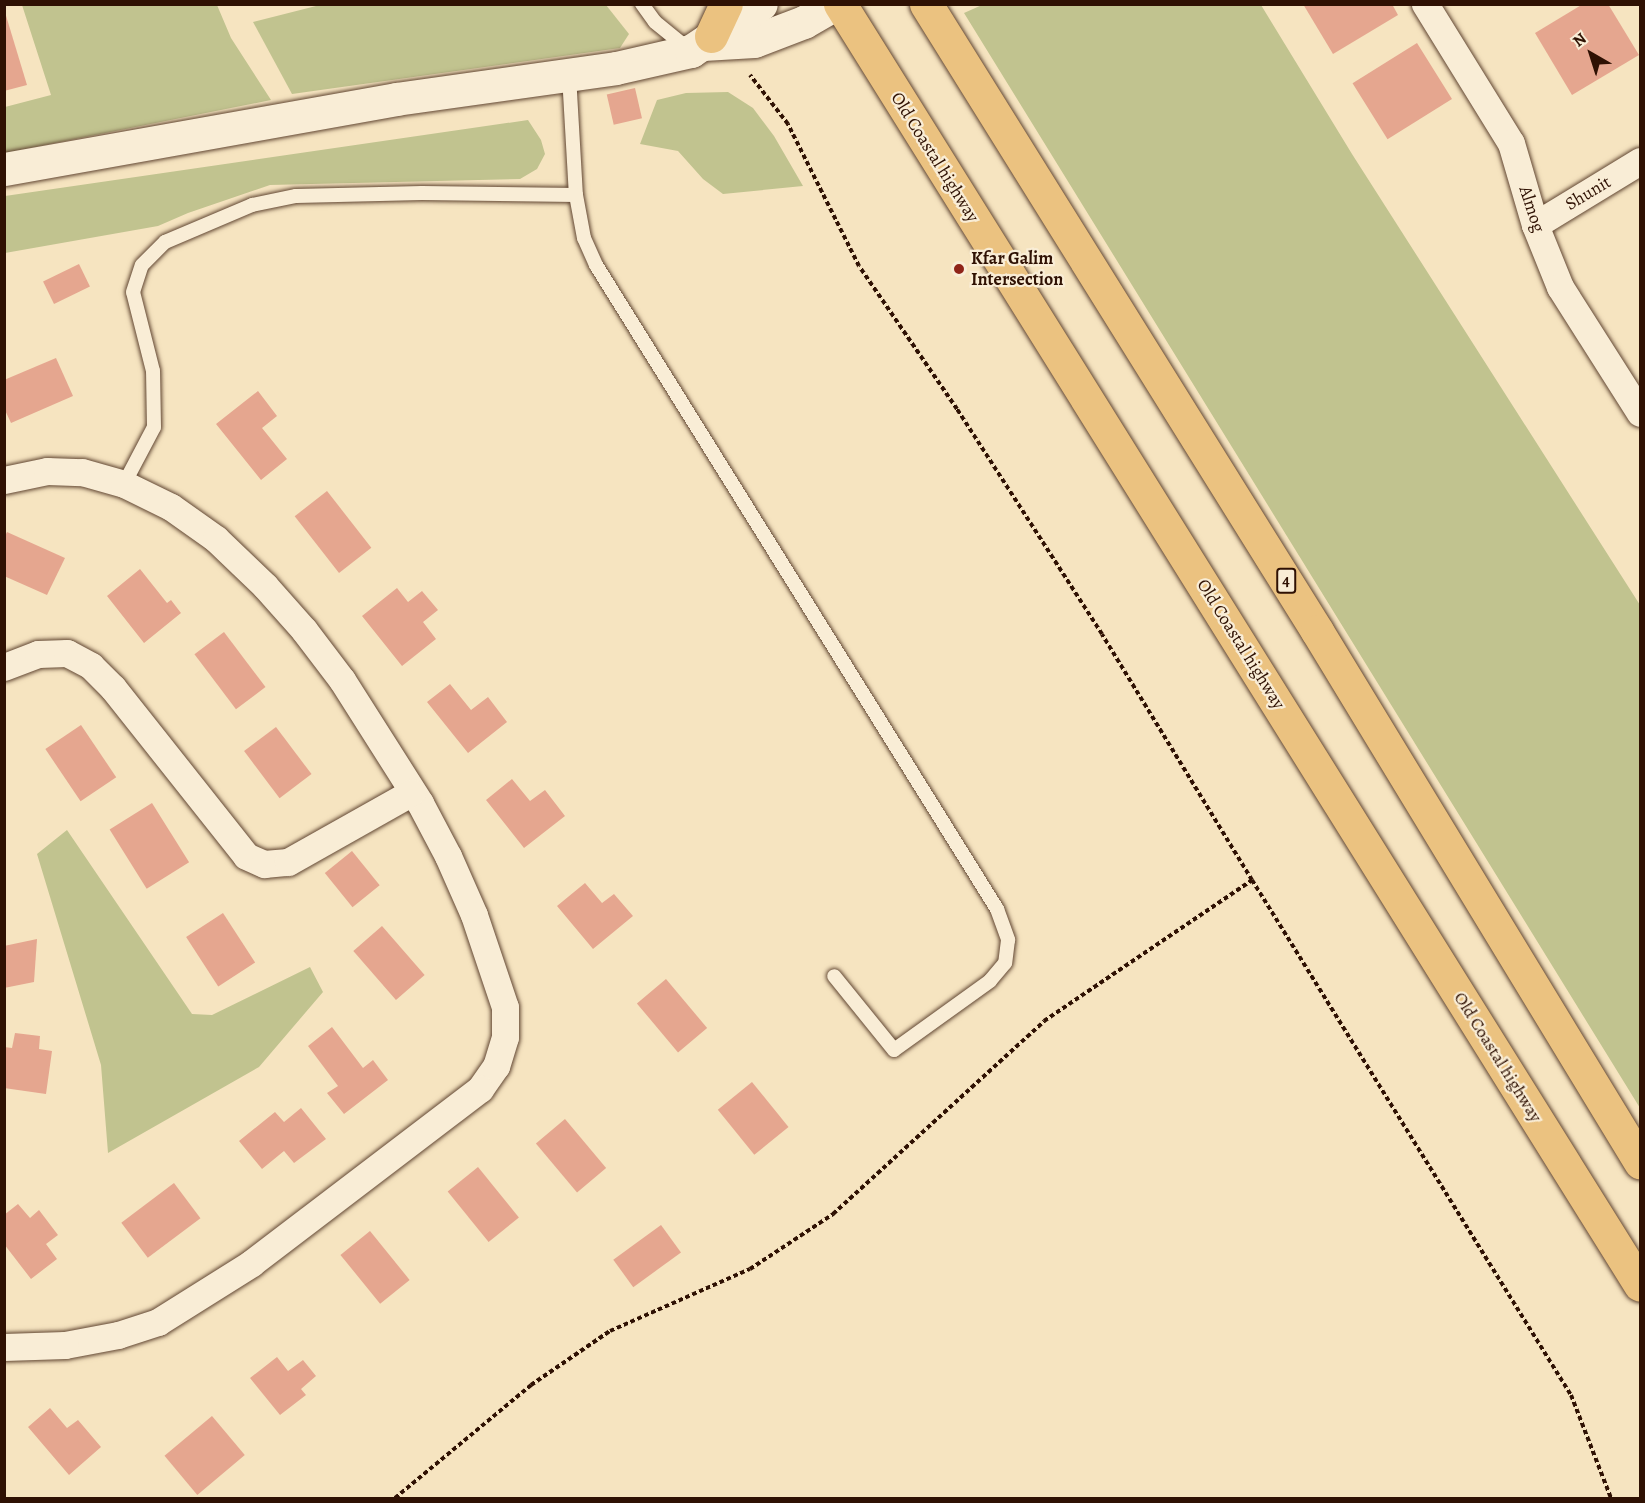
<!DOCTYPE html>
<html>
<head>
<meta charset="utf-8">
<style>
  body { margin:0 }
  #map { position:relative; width:1645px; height:1503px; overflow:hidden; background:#f6e4c0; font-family:Alegreya,serif }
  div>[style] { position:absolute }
  .green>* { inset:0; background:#c1c38f }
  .building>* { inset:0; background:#e5a68f; transform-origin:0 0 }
  .path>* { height:4px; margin-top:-2px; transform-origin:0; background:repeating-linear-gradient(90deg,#2f1103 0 4.5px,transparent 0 7.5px) }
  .roads { filter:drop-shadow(0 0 2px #614632) drop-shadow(0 0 2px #614632) }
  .lane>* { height:14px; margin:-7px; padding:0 7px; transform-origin:7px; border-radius:7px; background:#f9edd6 }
  .street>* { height:27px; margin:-13.5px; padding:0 13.5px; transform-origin:13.5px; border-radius:13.5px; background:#f9edd6 }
  .secondary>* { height:33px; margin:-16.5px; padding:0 16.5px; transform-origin:16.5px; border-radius:16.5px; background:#f9edd6 }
  .highway>* { height:33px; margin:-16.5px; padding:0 16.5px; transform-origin:16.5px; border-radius:16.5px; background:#ebc280 }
  .dots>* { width:16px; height:16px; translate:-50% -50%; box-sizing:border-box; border:3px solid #f9edd6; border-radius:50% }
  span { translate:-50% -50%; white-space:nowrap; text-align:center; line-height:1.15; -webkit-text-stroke:4.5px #f9edd6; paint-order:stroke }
  .shield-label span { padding:2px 4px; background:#f9edd6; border:2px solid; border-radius:4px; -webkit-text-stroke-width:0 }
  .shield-label { font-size:16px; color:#2f1103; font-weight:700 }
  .street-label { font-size:18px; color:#2f1103 }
  .poi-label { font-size:18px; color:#2f1103; font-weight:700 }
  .left { translate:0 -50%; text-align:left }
  .frame { position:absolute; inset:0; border:6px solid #2f1103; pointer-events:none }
  .north { position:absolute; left:1561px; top:24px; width:60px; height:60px; -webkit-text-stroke:4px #f9edd6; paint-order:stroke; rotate:321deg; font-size:16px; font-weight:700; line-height:24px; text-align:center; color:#2f1103 }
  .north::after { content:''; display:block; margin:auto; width:21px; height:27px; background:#2f1103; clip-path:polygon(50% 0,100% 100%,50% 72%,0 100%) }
</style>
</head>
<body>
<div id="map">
  <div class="green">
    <div style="clip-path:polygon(22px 5px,217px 5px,231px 38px,271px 100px,5px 153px,5px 107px,51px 95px)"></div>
    <div style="clip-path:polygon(606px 5px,629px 34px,620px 48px,292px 94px,253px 22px,320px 5px)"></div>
    <div style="clip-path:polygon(982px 5px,1261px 5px,1352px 154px,1640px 605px,1640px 1108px,964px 13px)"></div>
    <div style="clip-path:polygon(728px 92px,753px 108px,774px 136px,803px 186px,723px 194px,703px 179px,678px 151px,640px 144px,657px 100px,686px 93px)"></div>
    <div style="clip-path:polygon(528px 120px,541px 140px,545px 154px,537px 169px,520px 179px,270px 185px,188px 213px,158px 226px,5px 253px,5px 196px)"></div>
    <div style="clip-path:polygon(67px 830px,192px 1014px,212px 1015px,310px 967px,323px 992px,259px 1067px,108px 1153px,101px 1065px,37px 854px)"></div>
  </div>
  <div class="building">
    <div style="clip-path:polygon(1303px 4px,1392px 4px,1398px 15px,1333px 54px)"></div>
    <div style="clip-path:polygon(1583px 4px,1608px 4px,1639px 55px,1572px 95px,1535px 33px)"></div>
    <div style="clip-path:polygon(4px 9px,27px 85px,4px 91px)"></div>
    <div style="left:1417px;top:43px;width:66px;height:76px;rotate:58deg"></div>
    <div style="left:635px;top:88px;width:31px;height:29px;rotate:77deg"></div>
    <div style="left:79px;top:264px;width:25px;height:40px;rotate:64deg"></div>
    <div style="clip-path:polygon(56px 358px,73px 396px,11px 423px,4px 408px,4px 380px)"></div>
    <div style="clip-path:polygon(258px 391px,277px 416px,262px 428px,287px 459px,261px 480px,216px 424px)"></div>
    <div style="left:327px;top:491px;width:72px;height:41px;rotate:52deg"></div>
    <div style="clip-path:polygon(7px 532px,65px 558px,47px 595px,4px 576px,4px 538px)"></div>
    <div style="clip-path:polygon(140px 569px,167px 603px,171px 600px,181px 613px,144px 643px,107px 596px)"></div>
    <div style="clip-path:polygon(397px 588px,408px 602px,422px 591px,438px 610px,423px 622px,436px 639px,402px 666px,362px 616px)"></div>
    <div style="left:224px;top:632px;width:69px;height:37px;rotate:53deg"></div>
    <div style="clip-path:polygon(450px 684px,471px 710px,488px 697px,507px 722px,468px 753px,427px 702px)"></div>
    <div style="left:81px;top:725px;width:63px;height:43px;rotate:56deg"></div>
    <div style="left:276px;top:727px;width:59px;height:40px;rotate:53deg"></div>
    <div style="clip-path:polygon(512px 779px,530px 801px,545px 790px,565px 816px,524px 848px,486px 800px)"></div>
    <div style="left:152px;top:803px;width:70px;height:50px;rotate:58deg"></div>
    <div style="left:352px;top:851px;width:44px;height:35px;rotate:51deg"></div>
    <div style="clip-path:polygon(585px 883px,602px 903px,614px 894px,633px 916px,593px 949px,557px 906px)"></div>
    <div style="left:223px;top:913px;width:59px;height:44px;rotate:57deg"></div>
    <div style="left:382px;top:926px;width:65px;height:38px;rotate:49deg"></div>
    <div style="clip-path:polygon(37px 939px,34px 982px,4px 988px,4px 946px)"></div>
    <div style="left:666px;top:979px;width:64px;height:38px;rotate:50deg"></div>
    <div style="clip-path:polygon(332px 1027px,363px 1068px,373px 1060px,388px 1080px,344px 1114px,327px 1093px,338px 1086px,308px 1046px)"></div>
    <div style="clip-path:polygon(15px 1033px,40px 1036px,39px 1049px,52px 1051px,46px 1094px,4px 1088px,4px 1047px,12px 1048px)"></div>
    <div style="left:752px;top:1082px;width:58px;height:44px;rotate:51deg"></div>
    <div style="clip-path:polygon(301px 1108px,326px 1139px,294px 1163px,284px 1151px,262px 1169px,239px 1141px,275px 1112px,284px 1122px)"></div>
    <div style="left:565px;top:1119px;width:64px;height:38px;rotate:50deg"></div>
    <div style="left:478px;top:1167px;width:65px;height:39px;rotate:51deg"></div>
    <div style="left:174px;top:1183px;width:44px;height:66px;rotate:53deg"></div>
    <div style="clip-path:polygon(18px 1204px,30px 1218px,39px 1210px,58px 1235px,46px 1244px,57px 1259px,31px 1279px,4px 1244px,4px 1215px)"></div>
    <div style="left:661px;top:1225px;width:34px;height:59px;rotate:54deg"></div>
    <div style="left:370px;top:1231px;width:63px;height:38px;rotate:51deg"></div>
    <div style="clip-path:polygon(277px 1357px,288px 1371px,303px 1360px,316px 1376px,301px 1389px,306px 1395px,280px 1415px,250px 1378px)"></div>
    <div style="clip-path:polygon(50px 1408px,67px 1428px,78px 1420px,101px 1447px,69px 1475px,28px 1427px)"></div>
    <div style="left:212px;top:1416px;width:51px;height:62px;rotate:50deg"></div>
  </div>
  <div class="path">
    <div style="left:1252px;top:880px;width:606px;rotate:58.23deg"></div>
    <div style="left:1571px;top:1395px;width:110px;rotate:68.8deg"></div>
    <div style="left:395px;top:1498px;width:177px;rotate:-39.7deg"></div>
    <div style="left:531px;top:1385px;width:96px;rotate:-34.4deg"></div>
    <div style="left:610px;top:1331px;width:153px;rotate:-23.9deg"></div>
    <div style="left:750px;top:1269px;width:100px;rotate:-33.5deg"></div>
    <div style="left:833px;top:1214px;width:286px;rotate:-42.4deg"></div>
    <div style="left:1044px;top:1021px;width:251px;rotate:-34.1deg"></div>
    <div style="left:1252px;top:880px;width:288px;rotate:-121.4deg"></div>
    <div style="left:1102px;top:634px;width:268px;rotate:-122.8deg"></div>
    <div style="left:957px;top:409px;width:173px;rotate:-124.4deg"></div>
    <div style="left:859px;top:266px;width:159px;rotate:-116.6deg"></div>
    <div style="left:788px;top:124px;width:62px;rotate:-127.8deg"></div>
  </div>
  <div class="roads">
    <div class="lane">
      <div style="left:642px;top:4px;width:22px;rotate:54deg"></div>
      <div style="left:655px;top:22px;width:41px;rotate:39.1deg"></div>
      <div style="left:569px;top:75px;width:120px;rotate:86.7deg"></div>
      <div style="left:576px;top:195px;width:44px;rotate:79.5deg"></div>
      <div style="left:584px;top:238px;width:30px;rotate:66deg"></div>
      <div style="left:596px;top:265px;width:759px;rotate:58.09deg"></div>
      <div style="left:997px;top:909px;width:33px;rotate:70deg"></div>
      <div style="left:1008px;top:940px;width:23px;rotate:97deg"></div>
      <div style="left:1005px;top:963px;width:23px;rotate:130deg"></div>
      <div style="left:990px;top:981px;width:118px;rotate:144.3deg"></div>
      <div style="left:894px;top:1050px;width:95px;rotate:-129deg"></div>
      <div style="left:124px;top:484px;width:64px;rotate:-62.2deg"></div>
      <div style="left:154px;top:427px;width:56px;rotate:-91deg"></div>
      <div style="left:153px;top:371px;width:81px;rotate:-104.2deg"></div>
      <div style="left:133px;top:292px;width:28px;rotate:-72deg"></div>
      <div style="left:142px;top:265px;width:33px;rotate:-45deg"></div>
      <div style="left:165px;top:242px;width:95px;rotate:-23deg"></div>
      <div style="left:252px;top:205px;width:45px;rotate:-11.6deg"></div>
      <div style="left:296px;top:196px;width:126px;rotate:-1.4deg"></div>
      <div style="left:422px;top:193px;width:154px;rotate:0.7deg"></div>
    </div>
    <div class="street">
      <div style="left:1425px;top:4px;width:163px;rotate:58.3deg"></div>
      <div style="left:1511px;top:143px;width:85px;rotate:73.7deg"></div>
      <div style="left:1535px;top:225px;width:67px;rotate:68deg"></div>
      <div style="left:1560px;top:287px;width:149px;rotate:57.6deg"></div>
      <div style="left:1535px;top:225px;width:123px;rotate:-31.4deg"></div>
      <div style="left:4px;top:480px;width:44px;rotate:-11.8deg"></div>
      <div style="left:47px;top:471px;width:35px;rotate:2deg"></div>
      <div style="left:82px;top:472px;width:44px;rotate:15.9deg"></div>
      <div style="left:124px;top:484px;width:52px;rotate:26.1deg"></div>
      <div style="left:171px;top:507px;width:55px;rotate:35.4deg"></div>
      <div style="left:216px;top:539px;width:68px;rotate:43.8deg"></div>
      <div style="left:265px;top:586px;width:59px;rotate:48.4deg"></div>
      <div style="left:304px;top:630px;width:63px;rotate:52.8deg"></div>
      <div style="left:342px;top:680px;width:146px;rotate:57.6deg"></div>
      <div style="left:420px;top:803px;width:60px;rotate:62.2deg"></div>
      <div style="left:448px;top:856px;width:64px;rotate:66.2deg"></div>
      <div style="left:474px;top:915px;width:97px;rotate:71.4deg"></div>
      <div style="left:505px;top:1007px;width:30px;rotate:90deg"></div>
      <div style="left:505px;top:1037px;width:30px;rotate:107deg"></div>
      <div style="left:496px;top:1066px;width:28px;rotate:125deg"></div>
      <div style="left:480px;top:1089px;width:287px;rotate:142.7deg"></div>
      <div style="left:252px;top:1263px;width:111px;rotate:147.9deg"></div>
      <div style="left:158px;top:1322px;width:42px;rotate:162deg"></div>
      <div style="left:118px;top:1335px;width:54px;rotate:169.3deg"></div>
      <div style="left:65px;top:1345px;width:61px;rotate:178.1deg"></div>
      <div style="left:4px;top:667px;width:36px;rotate:-21deg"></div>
      <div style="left:38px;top:654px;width:29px;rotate:-2deg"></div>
      <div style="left:67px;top:653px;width:27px;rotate:28deg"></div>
      <div style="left:91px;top:666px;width:31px;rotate:45deg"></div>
      <div style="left:113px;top:688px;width:214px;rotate:51.6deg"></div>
      <div style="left:246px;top:856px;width:20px;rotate:24deg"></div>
      <div style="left:264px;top:864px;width:24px;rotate:-5deg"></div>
      <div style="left:288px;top:862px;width:142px;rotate:-29.4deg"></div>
    </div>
    <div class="secondary">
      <div style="left:703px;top:44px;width:51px;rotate:-3.4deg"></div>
      <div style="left:754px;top:41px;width:53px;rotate:-20.8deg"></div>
      <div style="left:804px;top:22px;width:36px;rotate:-30deg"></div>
      <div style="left:4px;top:169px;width:398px;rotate:-10.1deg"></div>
      <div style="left:396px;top:99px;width:222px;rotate:-8deg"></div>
      <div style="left:616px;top:68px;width:77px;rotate:-12.8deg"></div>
      <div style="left:691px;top:51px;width:84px;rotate:-33.9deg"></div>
    </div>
    <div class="highway">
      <div style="left:840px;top:4px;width:1510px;rotate:58.01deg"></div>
      <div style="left:926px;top:4px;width:739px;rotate:58.05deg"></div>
      <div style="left:1317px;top:631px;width:622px;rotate:58.69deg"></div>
      <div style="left:711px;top:36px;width:35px;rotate:-65deg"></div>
    </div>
  </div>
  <div class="dots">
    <div style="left:959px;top:269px;background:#8f2418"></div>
  </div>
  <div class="shield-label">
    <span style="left:1286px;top:581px">4</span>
  </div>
  <div class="street-label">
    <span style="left:935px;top:157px;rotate:58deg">Old Coastal highway</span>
    <span style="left:1588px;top:193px;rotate:-31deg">Shunit</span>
    <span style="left:1532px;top:209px;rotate:72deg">Almog</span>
    <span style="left:1241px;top:644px;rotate:58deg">Old Coastal highway</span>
    <span style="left:1498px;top:1057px;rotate:58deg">Old Coastal highway</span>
  </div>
  <div class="poi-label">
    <span class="left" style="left:971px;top:269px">Kfar Galim<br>Intersection</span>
  </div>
  <div class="frame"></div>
  <div class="north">N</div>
</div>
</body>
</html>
